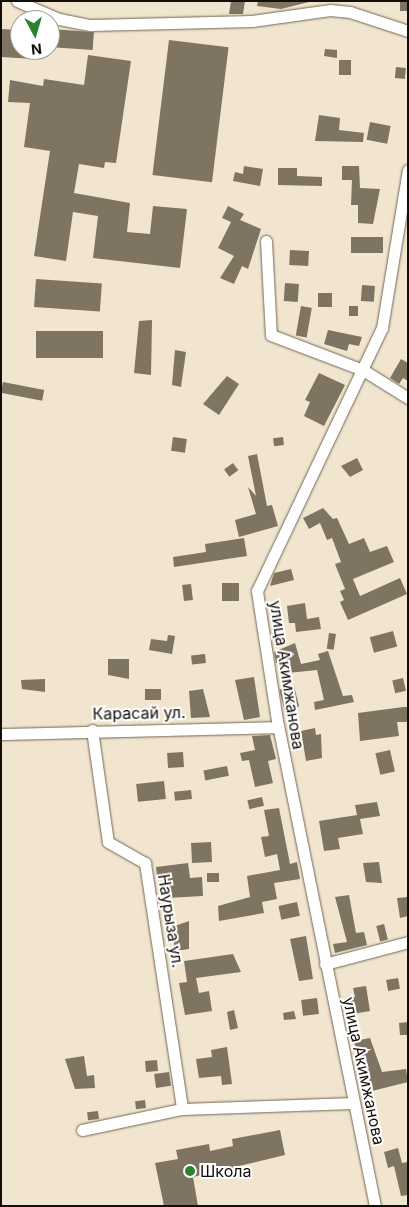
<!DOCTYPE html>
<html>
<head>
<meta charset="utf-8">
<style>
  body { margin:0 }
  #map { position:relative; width:409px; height:1207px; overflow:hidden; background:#f1e5cf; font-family:Inter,sans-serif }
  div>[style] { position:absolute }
  .building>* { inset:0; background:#7f7461; transform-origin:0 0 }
  .roads { filter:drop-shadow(0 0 1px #706653) drop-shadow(0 0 1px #706653) }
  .minor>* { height:11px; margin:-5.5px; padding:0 5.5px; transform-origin:5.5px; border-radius:5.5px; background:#fff }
  .dots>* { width:14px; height:14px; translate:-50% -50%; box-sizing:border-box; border:2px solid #fff; border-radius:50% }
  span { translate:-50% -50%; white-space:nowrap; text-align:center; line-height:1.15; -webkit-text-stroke:4px #fff; paint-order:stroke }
  .street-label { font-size:16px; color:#130f08 }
  .poi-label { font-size:16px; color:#130f08 }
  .left { translate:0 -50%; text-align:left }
  .frame { position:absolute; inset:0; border:2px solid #130f08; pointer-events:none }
  .north { position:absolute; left:10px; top:10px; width:50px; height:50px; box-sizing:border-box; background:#fff; border:1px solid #a19f9c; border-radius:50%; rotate:174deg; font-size:14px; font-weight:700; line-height:20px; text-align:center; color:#130f08 }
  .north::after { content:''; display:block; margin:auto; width:18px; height:22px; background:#2a8130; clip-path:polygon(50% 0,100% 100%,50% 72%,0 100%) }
</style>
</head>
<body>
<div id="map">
  <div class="building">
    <div style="clip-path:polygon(231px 1px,245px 1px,243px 14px,229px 14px)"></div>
    <div style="clip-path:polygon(258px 1px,313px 1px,281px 9px,257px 6px)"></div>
    <div style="left:400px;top:1px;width:8px;height:10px"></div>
    <div style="clip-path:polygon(1px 29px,20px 30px,20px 50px,34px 50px,34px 59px,1px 57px)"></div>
    <div style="left:50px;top:29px;width:44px;height:18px;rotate:4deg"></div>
    <div style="left:169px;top:40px;width:60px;height:136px;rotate:7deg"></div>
    <div style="clip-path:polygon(325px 49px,337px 50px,337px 58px,324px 56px)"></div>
    <div style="clip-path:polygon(88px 55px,131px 61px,116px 163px,105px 162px,104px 168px,79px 164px,74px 193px,130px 203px,127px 232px,150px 234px,153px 206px,187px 209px,180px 268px,93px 258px,98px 216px,73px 212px,66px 261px,34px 256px,50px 151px,24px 147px,30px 103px,8px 102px,10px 80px,43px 86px,44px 79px,84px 85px)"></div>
    <div style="left:339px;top:60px;width:12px;height:15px"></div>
    <div style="left:396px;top:67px;width:10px;height:11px;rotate:6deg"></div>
    <div style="clip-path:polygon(319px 115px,340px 118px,339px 130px,364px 133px,363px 142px,315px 141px)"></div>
    <div style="left:370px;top:122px;width:21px;height:18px;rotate:11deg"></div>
    <div style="clip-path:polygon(244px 166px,263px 169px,260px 186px,233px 181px,235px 172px,243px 174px)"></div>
    <div style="clip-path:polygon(342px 166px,359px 166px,360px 188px,380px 189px,373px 224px,358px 223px,358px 205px,351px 205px,352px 180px,342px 180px)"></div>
    <div style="clip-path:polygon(278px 168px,297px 168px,297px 176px,322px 177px,322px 186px,278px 185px)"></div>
    <div style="clip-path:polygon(228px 206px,244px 214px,240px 220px,261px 229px,248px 269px,242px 266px,234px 284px,220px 278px,234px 256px,218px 248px,231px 222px,222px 218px)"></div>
    <div style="left:351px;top:237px;width:32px;height:16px"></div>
    <div style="left:290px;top:250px;width:19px;height:15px;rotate:3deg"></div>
    <div style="left:36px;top:279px;width:66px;height:28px;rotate:4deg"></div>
    <div style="left:285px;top:283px;width:14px;height:18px;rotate:4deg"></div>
    <div style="left:362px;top:285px;width:13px;height:16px;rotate:4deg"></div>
    <div style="left:318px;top:293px;width:14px;height:14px"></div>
    <div style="left:301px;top:306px;width:11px;height:30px;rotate:10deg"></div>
    <div style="left:358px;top:306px;width:10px;height:9px;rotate:90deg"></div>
    <div style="clip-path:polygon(152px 320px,151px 375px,134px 373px,139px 321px)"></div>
    <div style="clip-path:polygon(328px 330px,362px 337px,359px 346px,349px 344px,347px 351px,324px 344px)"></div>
    <div style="left:36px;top:331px;width:67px;height:27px"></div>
    <div style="clip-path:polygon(175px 350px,186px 352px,181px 387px,172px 385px)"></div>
    <div style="clip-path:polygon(401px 359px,408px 363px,408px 381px,403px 378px,399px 384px,390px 378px)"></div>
    <div style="clip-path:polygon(319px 373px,345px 385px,324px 426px,304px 416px,310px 402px,305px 400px)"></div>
    <div style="clip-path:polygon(227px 376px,239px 384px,219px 415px,203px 404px)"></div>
    <div style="left:3px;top:382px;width:42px;height:11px;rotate:11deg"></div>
    <div style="left:173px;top:437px;width:14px;height:14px;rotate:8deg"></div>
    <div style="left:283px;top:437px;width:8px;height:10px;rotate:83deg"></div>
    <div style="clip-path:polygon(257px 454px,267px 506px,272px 505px,278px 526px,239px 537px,235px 520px,256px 514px,248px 487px,256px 496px,248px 456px)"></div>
    <div style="clip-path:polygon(357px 458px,363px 470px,350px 477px,341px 466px)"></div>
    <div style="left:233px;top:463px;width:9px;height:11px;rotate:54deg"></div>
    <div style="clip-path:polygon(323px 508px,333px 519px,337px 518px,349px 544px,364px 538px,370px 552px,387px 546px,394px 562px,353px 579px,360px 596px,400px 578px,407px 594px,348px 620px,340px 602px,344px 600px,340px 591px,345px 589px,335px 564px,341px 562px,332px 538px,327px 540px,320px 523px,309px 529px,303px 518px)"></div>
    <div style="clip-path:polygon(244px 538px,247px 556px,174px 567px,173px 557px,206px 552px,205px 544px)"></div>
    <div style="clip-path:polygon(291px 569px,294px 580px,270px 586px,274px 573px)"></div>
    <div style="left:222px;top:583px;width:17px;height:18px"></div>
    <div style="left:191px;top:584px;width:16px;height:9px;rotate:83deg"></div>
    <div style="clip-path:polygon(305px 603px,307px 619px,319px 617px,321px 629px,296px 632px,295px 623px,289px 623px,287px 606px)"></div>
    <div style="left:393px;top:631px;width:16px;height:24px;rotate:75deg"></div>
    <div style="left:329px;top:633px;width:7px;height:16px;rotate:8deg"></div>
    <div style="clip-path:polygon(168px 635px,175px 636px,172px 654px,149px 650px,151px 639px,167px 641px)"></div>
    <div style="clip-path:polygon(295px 643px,301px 664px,320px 660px,318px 654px,328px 651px,343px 696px,352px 695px,354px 702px,315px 710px,314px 702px,324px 700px,317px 670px,288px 673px,285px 661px,276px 663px,274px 652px)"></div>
    <div style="left:205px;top:654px;width:9px;height:14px;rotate:84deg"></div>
    <div style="clip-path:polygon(108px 659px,129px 659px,129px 679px,108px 675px)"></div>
    <div style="clip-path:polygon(254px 677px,260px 717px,244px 720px,235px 680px)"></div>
    <div style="left:403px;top:678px;width:13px;height:11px;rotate:77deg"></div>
    <div style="clip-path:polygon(45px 679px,45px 692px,22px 689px,21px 680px)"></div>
    <div style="left:294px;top:686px;width:21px;height:15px;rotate:76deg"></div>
    <div style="left:161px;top:689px;width:11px;height:16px;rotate:90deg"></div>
    <div style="clip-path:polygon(203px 689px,210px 717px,191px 718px,189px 691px)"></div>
    <div style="clip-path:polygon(403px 707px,408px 707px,408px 722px,397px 722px,399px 736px,360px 741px,358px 713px)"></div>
    <div style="clip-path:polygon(315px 728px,316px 735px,321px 734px,322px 758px,306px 761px,301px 731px)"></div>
    <div style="clip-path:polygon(270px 735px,276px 759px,268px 761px,273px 783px,255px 787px,249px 760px,242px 761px,240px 753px,255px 750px,252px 736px)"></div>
    <div style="left:390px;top:750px;width:22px;height:15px;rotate:77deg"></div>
    <div style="left:183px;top:752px;width:15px;height:16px;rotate:86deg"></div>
    <div style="left:227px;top:766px;width:10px;height:24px;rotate:79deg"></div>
    <div style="left:164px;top:781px;width:18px;height:28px;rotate:84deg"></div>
    <div style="left:191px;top:790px;width:9px;height:17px;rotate:84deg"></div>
    <div style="left:262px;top:797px;width:9px;height:15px;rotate:77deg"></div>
    <div style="clip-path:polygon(377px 802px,380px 816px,360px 819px,363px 834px,338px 838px,340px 849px,324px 851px,319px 821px,357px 815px,355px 805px)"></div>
    <div style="clip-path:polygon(279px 808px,290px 864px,297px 862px,300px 879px,274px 883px,277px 899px,262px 902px,264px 913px,219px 921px,218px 906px,250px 897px,247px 876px,280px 870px,277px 854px,265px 857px,261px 837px,269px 836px,264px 810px)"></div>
    <div style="left:211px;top:842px;width:20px;height:20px;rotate:87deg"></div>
    <div style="clip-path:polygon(379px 862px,382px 883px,366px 882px,363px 863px)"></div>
    <div style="clip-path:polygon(188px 863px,190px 878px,202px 877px,203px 896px,167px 898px,166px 876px,157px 877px,156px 867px)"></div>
    <div style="left:219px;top:873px;width:9px;height:12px;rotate:90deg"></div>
    <div style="clip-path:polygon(349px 895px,356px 933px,364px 932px,367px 945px,335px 953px,333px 944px,347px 942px,335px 897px)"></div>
    <div style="clip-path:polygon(408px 897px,408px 916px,400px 918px,397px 898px)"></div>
    <div style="left:297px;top:902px;width:14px;height:19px;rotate:78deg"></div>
    <div style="clip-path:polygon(189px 921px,189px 949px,175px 951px,172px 927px)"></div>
    <div style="left:384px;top:924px;width:16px;height:8px;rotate:76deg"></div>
    <div style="clip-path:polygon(306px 936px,313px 979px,299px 981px,290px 939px)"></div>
    <div style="clip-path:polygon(233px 954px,241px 972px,196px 978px,199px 993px,209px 991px,212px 1011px,185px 1015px,179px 983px,187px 982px,184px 961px)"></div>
    <div style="left:398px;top:978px;width:11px;height:12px;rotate:80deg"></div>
    <div style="clip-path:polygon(366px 986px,370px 1011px,347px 1015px,344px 999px,355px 997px,353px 988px)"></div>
    <div style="left:317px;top:998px;width:16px;height:16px;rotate:83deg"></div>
    <div style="clip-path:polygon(234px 1010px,238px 1028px,230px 1030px,227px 1012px)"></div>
    <div style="clip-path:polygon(294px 1011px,296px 1019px,284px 1020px,283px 1013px)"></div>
    <div style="clip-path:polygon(408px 1022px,408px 1035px,400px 1035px,399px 1023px)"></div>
    <div style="clip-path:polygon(370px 1038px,382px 1072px,406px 1069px,408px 1082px,372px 1091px,366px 1062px,359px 1063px,354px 1041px)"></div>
    <div style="clip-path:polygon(227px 1047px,232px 1084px,222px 1085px,221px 1076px,199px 1078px,196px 1059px,212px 1057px,211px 1050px)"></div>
    <div style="clip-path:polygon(84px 1056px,87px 1076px,94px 1075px,95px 1088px,75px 1089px,65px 1059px)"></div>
    <div style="left:157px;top:1060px;width:11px;height:12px;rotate:85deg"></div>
    <div style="left:169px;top:1072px;width:14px;height:15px;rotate:82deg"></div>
    <div style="left:145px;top:1100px;width:8px;height:10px;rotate:83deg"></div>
    <div style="left:98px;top:1111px;width:8px;height:11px;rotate:83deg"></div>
    <div style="clip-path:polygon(280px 1130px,285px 1155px,193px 1177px,198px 1206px,164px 1206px,155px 1163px,178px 1159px,176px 1150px,209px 1144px,210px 1151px,233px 1146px,232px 1139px)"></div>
    <div style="clip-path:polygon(398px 1148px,402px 1163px,408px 1162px,408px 1195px,401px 1196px,394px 1166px,388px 1168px,384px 1152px)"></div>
  </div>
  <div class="roads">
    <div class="minor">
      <div style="left:17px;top:1px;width:46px;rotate:23.2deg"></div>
      <div style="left:59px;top:19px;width:33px;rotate:11deg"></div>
      <div style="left:91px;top:25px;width:161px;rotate:-1.4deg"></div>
      <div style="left:252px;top:21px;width:79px;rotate:-8deg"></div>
      <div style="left:330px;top:10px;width:20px;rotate:6deg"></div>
      <div style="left:350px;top:12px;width:61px;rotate:18.1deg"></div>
      <div style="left:266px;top:241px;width:94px;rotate:87deg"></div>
      <div style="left:271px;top:335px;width:98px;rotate:20.8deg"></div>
      <div style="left:363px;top:370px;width:53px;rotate:31.9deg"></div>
      <div style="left:92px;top:730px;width:113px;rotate:81.9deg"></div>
      <div style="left:108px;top:842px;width:43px;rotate:29.6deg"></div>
      <div style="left:145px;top:863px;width:249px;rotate:81.4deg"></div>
      <div style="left:1px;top:734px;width:277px;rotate:-1.4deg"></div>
      <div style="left:325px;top:964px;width:86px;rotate:-14.8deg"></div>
      <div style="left:82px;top:1130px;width:102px;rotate:-11.9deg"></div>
      <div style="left:182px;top:1109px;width:171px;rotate:-2deg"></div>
      <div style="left:375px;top:1206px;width:489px;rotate:-101.4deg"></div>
      <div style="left:278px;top:727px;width:138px;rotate:-98.8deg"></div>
      <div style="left:257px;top:591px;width:291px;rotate:-64.6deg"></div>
      <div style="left:382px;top:328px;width:160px;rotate:-80.7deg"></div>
    </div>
  </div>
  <div class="dots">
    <div style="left:190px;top:1171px;background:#2a8130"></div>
  </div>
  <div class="street-label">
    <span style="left:287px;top:675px;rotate:81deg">улица Акимжанова</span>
    <span style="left:139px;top:713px;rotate:-1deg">Карасай ул.</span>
    <span style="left:171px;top:921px;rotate:81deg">Наурыза ул.</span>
    <span style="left:364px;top:1071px;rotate:78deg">улица Акимжанова</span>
  </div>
  <div class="poi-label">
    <span class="left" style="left:200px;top:1171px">Школа</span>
  </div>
  <div class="frame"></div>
  <div class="north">N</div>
</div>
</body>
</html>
